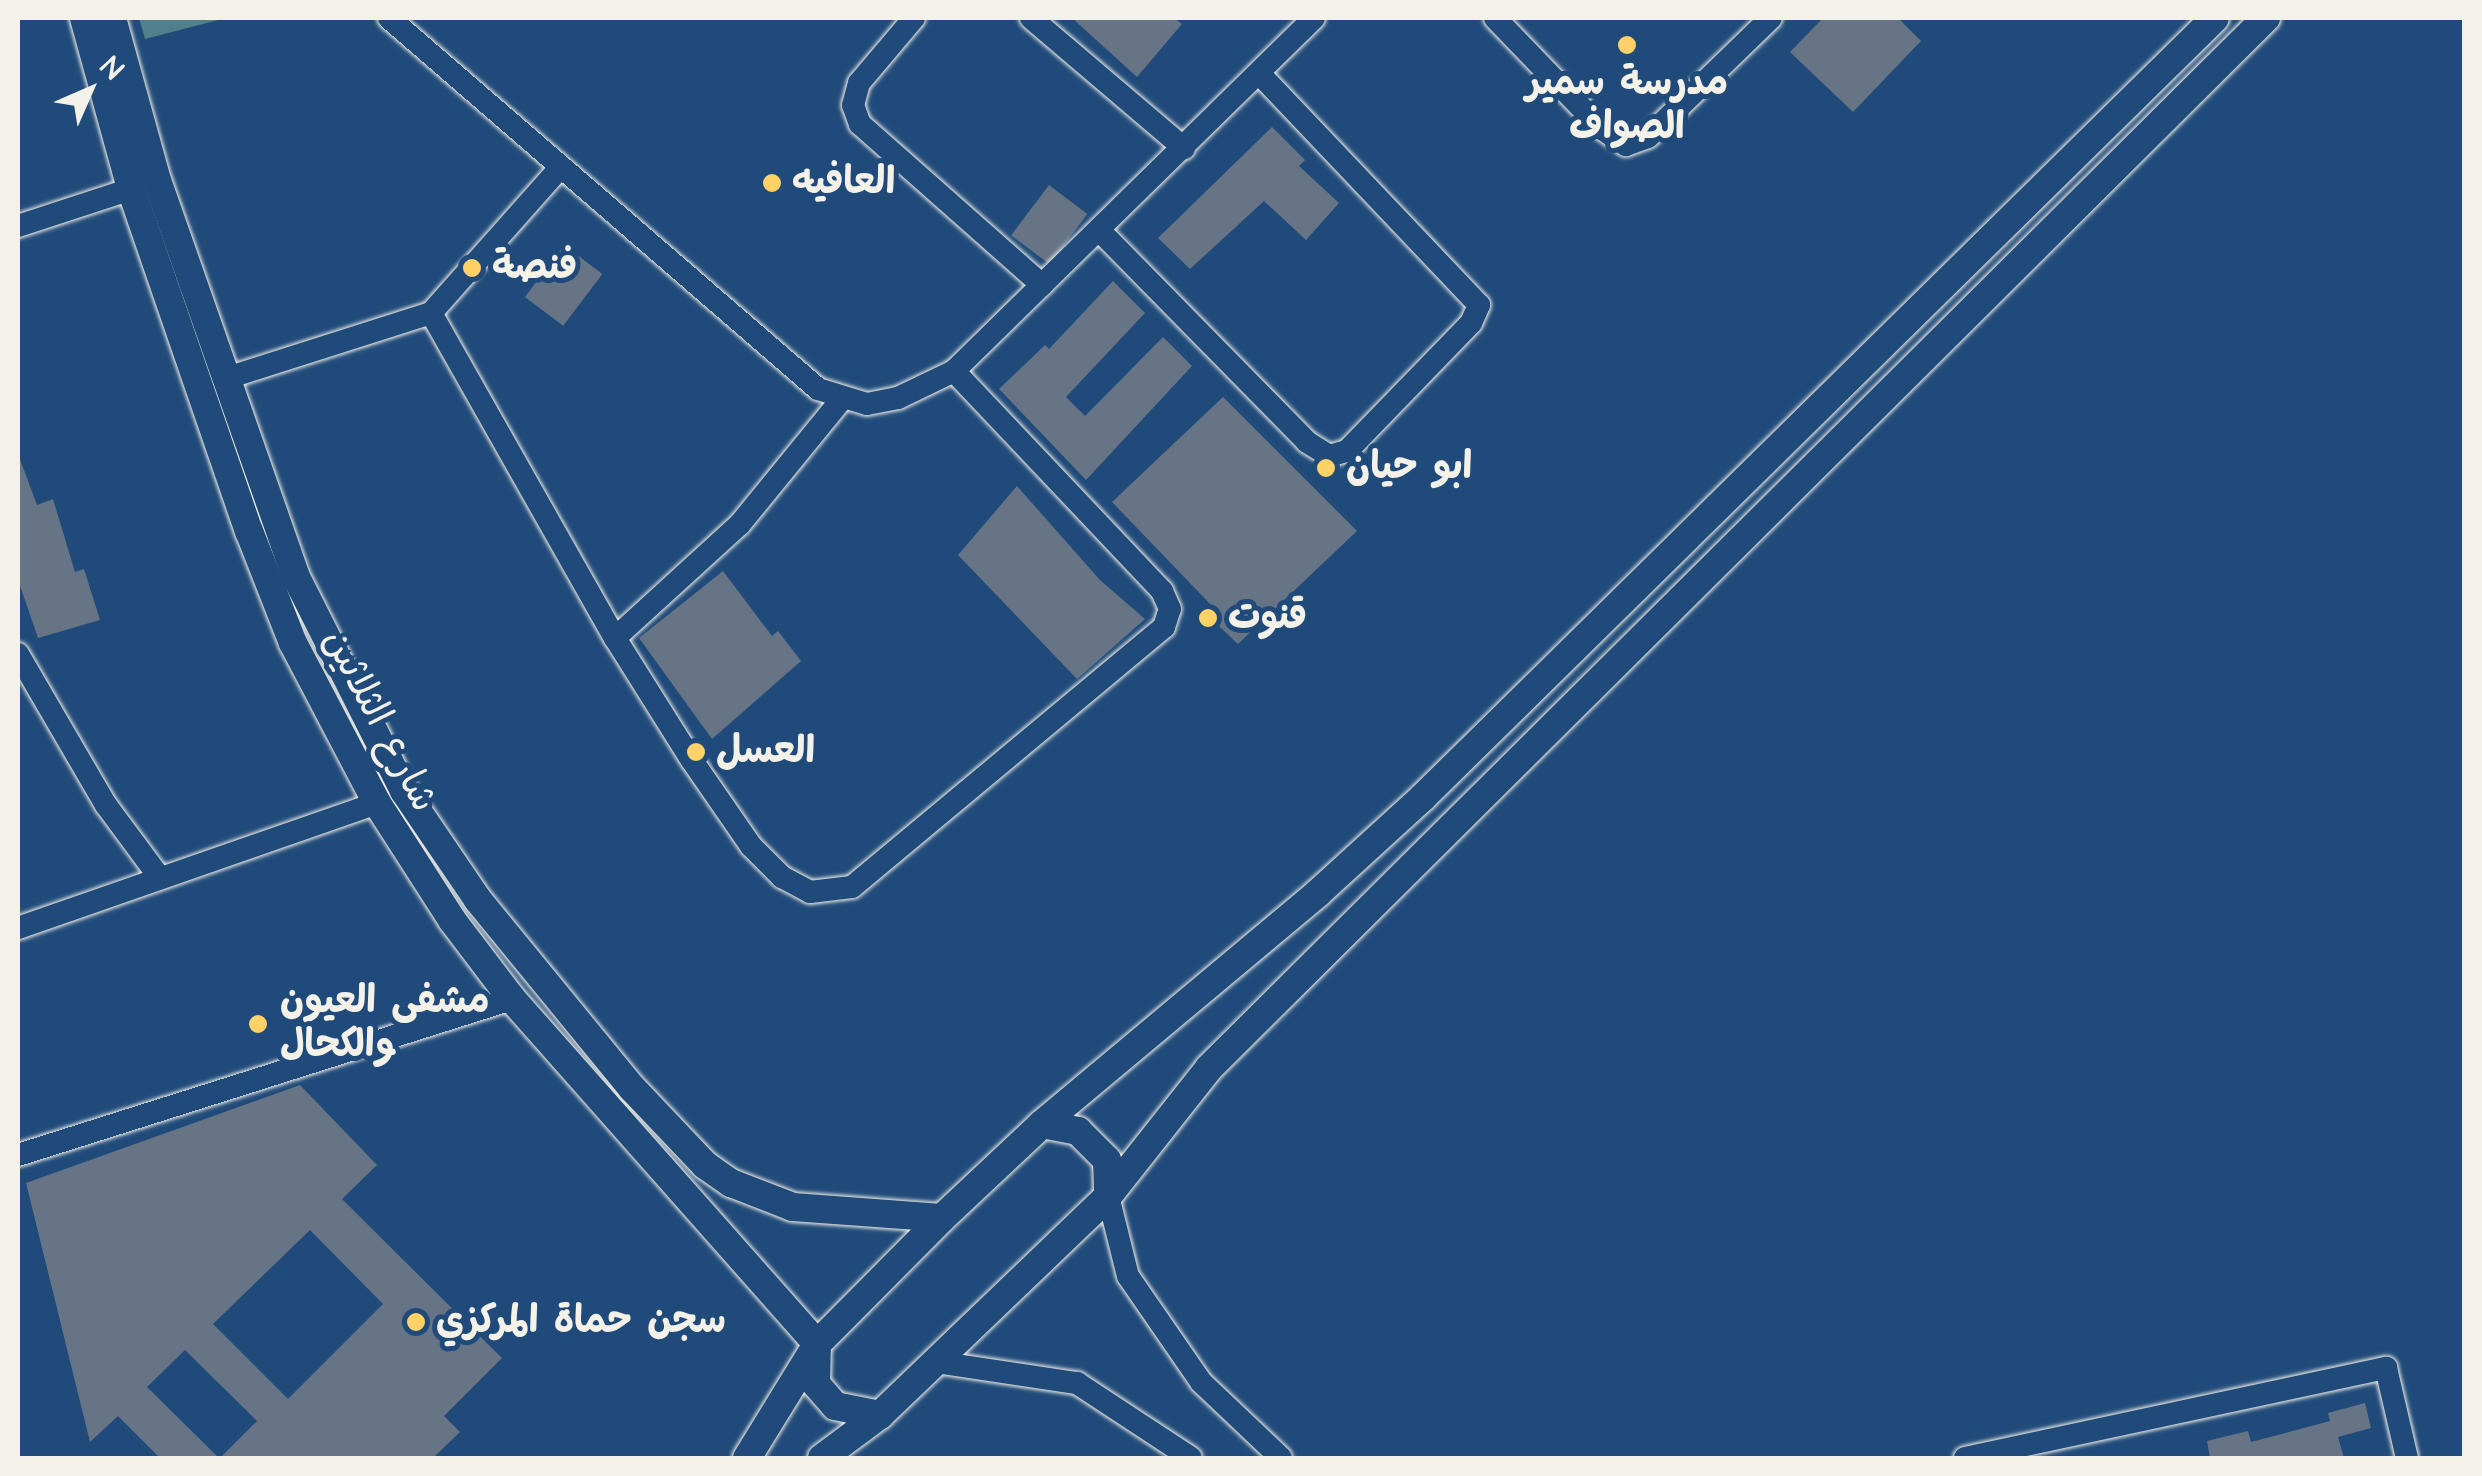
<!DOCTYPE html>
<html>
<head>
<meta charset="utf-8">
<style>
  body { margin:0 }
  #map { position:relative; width:2482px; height:1476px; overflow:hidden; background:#1f4a7a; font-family:"Architects Daughter","Playpen Sans Arabic",sans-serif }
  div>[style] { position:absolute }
  .green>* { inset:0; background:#50808a }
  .building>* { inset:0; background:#667486; transform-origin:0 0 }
  .roads { filter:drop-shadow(0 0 2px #f4f1e8) drop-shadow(0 0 2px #f4f1e8) }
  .minor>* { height:22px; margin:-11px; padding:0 11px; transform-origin:11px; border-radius:11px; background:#1f4a7a }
  .major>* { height:28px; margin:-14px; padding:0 14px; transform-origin:14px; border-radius:14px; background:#1f4a7a }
  .dots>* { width:28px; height:28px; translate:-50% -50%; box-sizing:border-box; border:5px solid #1f4a7a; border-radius:50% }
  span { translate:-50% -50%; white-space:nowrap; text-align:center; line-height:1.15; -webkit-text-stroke:10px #1f4a7a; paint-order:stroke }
  .poi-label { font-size:38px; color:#f4f1e8; font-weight:700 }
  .left { translate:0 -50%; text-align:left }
  .street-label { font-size:38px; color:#f4f1e8 }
  .frame { position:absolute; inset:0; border:20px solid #f4f1e8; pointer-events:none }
  .north { position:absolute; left:40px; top:40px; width:100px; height:100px; -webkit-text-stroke:8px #1f4a7a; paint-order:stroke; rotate:45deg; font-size:28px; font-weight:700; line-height:40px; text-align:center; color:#f4f1e8 }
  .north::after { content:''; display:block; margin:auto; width:35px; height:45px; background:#f4f1e8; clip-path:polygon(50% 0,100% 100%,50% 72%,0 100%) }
</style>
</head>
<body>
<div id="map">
  <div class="green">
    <div style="clip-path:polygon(139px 18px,226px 18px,145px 39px)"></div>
  </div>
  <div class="building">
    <div style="clip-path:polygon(1072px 18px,1174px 18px,1182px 24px,1137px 77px)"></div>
    <div style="clip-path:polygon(1823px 18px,1898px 18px,1921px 41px,1853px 112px,1790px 52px)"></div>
    <div style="clip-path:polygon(1272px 127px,1305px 160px,1299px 166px,1339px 203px,1306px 240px,1264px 201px,1190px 269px,1158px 238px)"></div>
    <div style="left:1049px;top:185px;width:48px;height:63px;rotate:37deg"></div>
    <div style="left:564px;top:245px;width:48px;height:65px;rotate:37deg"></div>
    <div style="clip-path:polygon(1113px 281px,1145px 313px,1066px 397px,1085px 416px,1163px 337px,1192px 366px,1086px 480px,999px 389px,1045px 345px,1049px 349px)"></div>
    <div style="clip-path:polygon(1223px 397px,1357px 531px,1238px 644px,1205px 613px,1212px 606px,1112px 502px)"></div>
    <div style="clip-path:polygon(18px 454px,37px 505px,53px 499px,75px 572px,84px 569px,100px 620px,38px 638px,18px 580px)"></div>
    <div style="clip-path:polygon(1017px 486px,1100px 580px,1145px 619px,1077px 679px,958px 555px)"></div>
    <div style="clip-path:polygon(723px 571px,772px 636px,778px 631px,801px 661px,712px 739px,639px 638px)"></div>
    <div style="clip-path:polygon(evenodd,300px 1085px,377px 1165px,342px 1199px,502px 1358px,444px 1416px,460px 1432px,433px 1458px,220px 1458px,257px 1421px,185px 1350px,147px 1387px,219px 1458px,160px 1458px,118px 1416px,90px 1442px,26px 1183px,300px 1085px,310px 1230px,383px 1304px,288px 1399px,213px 1324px,310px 1230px)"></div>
    <div style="clip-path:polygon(2365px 1403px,2371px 1428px,2338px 1437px,2344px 1458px,2210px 1458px,2207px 1441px,2248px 1431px,2251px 1442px,2330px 1421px,2328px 1413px)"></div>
  </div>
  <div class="roads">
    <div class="minor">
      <div style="left:389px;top:18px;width:567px;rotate:40.85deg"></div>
      <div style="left:818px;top:389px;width:51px;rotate:17deg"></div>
      <div style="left:867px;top:404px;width:32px;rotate:-11deg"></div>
      <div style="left:898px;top:398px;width:62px;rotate:-25.7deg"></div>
      <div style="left:954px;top:371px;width:504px;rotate:-44.44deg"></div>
      <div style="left:914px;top:18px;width:85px;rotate:130.2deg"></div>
      <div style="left:859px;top:83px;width:23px;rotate:105deg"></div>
      <div style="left:853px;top:105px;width:20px;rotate:70deg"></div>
      <div style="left:860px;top:124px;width:243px;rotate:41.5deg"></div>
      <div style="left:1031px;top:18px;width:201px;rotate:40.4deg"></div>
      <div style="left:1495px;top:18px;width:154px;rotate:46.1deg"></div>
      <div style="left:1602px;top:129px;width:29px;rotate:34deg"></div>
      <div style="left:1626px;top:145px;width:23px;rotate:-20deg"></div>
      <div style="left:1648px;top:137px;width:171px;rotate:-44.1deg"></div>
      <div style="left:18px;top:226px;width:119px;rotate:-18.1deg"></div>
      <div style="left:1099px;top:230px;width:297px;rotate:45.5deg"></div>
      <div style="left:1307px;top:442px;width:26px;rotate:32deg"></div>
      <div style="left:1329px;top:456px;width:19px;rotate:-16deg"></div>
      <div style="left:1347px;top:451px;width:178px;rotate:-45.9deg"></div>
      <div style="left:1471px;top:323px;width:20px;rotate:-66deg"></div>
      <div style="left:1479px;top:305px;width:318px;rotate:-133.5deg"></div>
      <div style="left:431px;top:313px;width:373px;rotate:60.5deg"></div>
      <div style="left:615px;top:638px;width:143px;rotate:57.9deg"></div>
      <div style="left:691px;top:759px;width:106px;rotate:55.4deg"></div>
      <div style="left:751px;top:846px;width:44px;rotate:45deg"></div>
      <div style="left:782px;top:877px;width:32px;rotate:28deg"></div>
      <div style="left:810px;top:892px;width:42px;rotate:-6.8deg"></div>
      <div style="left:852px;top:887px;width:406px;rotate:-39.8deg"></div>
      <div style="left:1164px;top:627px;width:19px;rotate:-72deg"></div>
      <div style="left:1170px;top:609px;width:20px;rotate:-114deg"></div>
      <div style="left:1162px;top:591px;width:303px;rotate:-133.4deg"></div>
      <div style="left:224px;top:379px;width:217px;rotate:-17.7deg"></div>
      <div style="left:431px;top:313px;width:193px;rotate:-48.4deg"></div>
      <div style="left:615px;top:638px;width:169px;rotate:-42.4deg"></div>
      <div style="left:740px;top:524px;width:160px;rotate:-50.8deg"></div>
      <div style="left:18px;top:654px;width:175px;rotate:59.8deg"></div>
      <div style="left:106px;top:805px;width:91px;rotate:53.5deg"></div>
      <div style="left:18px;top:928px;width:380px;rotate:-19.2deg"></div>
      <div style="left:18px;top:1155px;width:518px;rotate:-17.53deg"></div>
      <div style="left:1108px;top:1196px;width:82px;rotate:76deg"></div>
      <div style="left:1128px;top:1276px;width:129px;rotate:55.4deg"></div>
      <div style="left:1201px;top:1382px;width:110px;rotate:43.5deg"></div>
      <div style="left:936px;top:1362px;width:143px;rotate:8.5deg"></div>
      <div style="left:1077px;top:1383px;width:136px;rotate:33.3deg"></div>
      <div style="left:1965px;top:1458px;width:431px;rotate:-12.1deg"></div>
      <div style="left:2386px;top:1368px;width:92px;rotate:76.9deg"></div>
    </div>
    <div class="major">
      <div style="left:84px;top:18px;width:177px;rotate:74.6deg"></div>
      <div style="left:131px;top:189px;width:362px;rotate:71deg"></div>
      <div style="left:249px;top:531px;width:120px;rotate:68.6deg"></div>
      <div style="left:293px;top:643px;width:181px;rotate:62.3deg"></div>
      <div style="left:377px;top:803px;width:139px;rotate:57.3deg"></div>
      <div style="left:452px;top:920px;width:99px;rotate:52.8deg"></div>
      <div style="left:512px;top:999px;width:460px;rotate:48.5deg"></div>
      <div style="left:817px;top:1344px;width:40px;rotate:91.4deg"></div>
      <div style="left:816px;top:1384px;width:29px;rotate:49deg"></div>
      <div style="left:835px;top:1406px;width:46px;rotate:11.3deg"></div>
      <div style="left:112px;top:18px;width:168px;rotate:74.5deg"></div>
      <div style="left:157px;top:180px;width:418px;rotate:70.7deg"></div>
      <div style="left:295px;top:575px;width:242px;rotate:63.2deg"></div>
      <div style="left:404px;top:791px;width:132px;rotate:55.8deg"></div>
      <div style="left:478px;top:900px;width:243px;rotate:50.7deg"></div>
      <div style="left:632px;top:1088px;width:106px;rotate:46.5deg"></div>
      <div style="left:705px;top:1165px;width:32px;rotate:35deg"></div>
      <div style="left:731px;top:1183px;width:66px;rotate:21.2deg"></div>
      <div style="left:793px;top:1207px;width:149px;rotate:4.2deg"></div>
      <div style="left:1042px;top:1124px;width:37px;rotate:11deg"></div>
      <div style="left:1078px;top:1131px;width:41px;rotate:45deg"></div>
      <div style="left:1107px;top:1160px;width:36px;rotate:88deg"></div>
      <div style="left:747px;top:1458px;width:134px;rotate:-58.4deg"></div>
      <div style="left:817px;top:1344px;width:177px;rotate:-45.2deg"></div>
      <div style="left:942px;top:1218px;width:137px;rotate:-43.2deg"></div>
      <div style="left:1042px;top:1124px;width:360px;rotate:-39.9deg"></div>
      <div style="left:1318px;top:893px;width:141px;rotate:-42.4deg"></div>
      <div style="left:1422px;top:798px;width:1112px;rotate:-44.53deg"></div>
      <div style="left:822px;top:1458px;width:72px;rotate:-36.6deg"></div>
      <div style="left:880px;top:1415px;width:316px;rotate:-43.8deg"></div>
      <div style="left:1108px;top:1196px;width:163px;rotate:-51.7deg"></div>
      <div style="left:1209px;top:1068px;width:1490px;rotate:-44.81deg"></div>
    </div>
  </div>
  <div class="dots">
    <div style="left:1627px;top:45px;background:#ffd166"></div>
    <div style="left:772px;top:183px;background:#ffd166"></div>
    <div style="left:472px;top:268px;background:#ffd166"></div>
    <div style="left:1326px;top:468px;background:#ffd166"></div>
    <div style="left:1208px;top:618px;background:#ffd166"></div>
    <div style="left:696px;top:752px;background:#ffd166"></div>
    <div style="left:258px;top:1024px;background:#ffd166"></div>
    <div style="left:416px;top:1322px;background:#ffd166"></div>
  </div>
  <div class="poi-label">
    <span style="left:1627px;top:106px">مدرسة سمير<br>الصواف</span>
    <span class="left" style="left:792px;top:183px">العافيه</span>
    <span class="left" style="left:492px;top:268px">فنصة</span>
    <span class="left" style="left:1346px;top:468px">ابو حيان</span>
    <span class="left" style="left:1228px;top:618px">قنوت</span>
    <span class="left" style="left:716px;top:752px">العسل</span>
    <span class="left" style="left:280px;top:1024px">مشفى العيون<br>والكحال</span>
    <span class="left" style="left:436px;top:1322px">سجن حماة المركزي</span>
  </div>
  <div class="street-label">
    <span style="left:379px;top:721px;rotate:62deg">شارع الثلاثين</span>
  </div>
  <div class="frame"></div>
  <div class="north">N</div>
</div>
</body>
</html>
